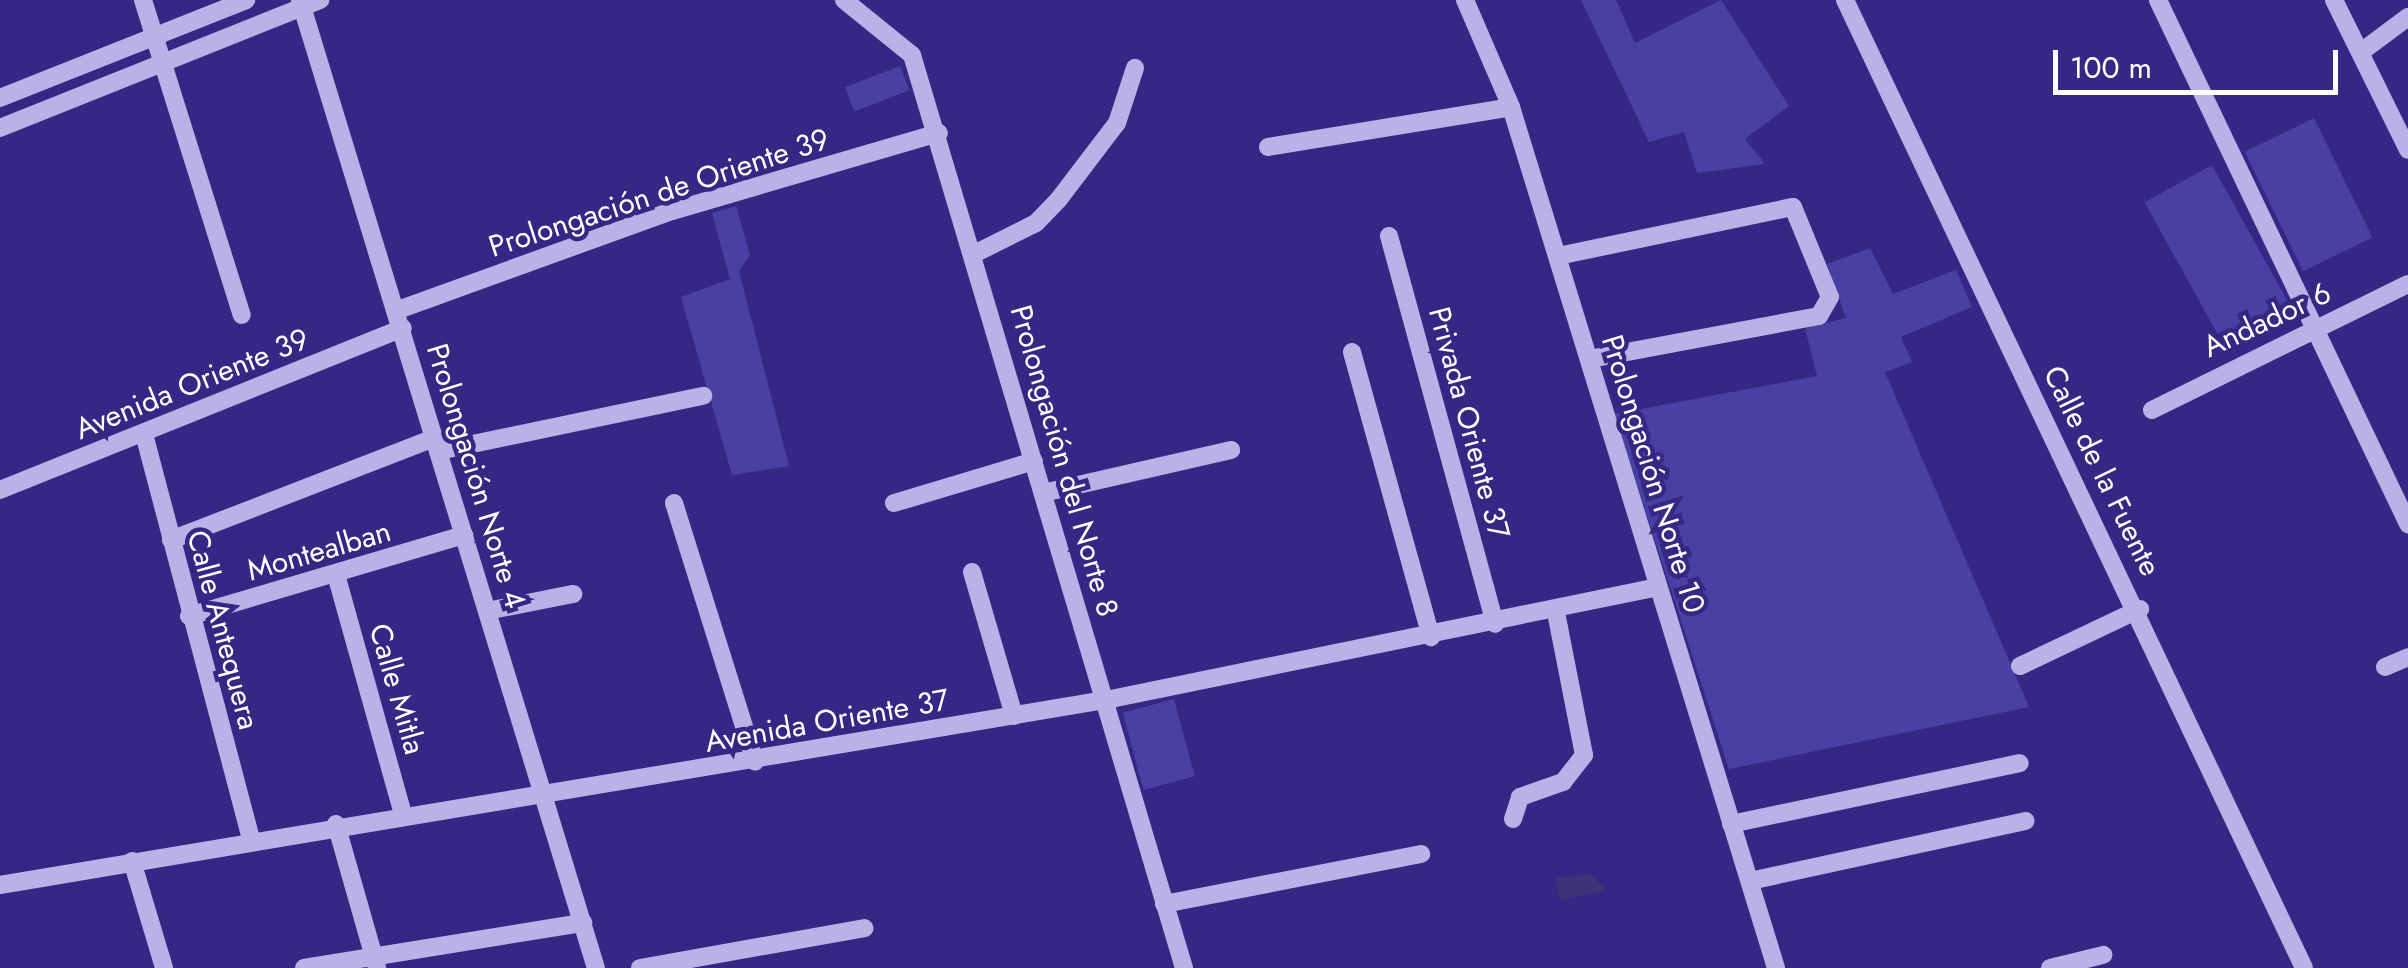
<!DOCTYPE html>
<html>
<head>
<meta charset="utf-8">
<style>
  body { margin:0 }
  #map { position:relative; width:2408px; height:968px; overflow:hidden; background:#352885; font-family:Jost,sans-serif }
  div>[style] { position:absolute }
  .green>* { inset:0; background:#4c3fa3; transform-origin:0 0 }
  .water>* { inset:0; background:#3d3378 }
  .minor>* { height:18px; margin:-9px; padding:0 9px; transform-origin:9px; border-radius:9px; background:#b9b2e7 }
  span { translate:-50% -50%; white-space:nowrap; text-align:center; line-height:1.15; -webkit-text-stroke:9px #352885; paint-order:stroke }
  .street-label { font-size:30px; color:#fff }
  .scale { position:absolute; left:2053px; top:50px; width:285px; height:45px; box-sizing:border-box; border:5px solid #fff; border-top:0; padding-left:12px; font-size:30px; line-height:35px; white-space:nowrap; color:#fff; -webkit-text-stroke:8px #352885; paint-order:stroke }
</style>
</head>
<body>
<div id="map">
  <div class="green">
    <div style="clip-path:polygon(1581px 0,1616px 0,1635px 43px,1721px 0,1789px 106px,1745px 139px,1765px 164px,1697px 173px,1684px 132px,1649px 142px)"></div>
    <div style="left:900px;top:66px;width:26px;height:59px;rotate:69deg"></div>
    <div style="left:2314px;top:118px;width:133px;height:77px;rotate:64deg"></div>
    <div style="left:2212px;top:165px;width:163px;height:77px;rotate:61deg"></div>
    <div style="clip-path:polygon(736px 206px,750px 255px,739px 271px,789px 466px,732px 475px,681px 297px,730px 279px,712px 213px)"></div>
    <div style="clip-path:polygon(1870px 248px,1893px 294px,1956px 270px,1972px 307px,1901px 337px,1912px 362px,1885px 372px,2029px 707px,1729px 769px,1614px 414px,1817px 376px,1805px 328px,1846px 318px,1827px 264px)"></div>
    <div style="left:1174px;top:699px;width:80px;height:53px;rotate:75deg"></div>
  </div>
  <div class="water">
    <div style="clip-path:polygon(1591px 874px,1606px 890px,1560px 901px,1555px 878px)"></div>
  </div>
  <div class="minor">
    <div style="left:143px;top:0;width:330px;rotate:72.6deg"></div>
    <div style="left:300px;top:0;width:1012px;rotate:73deg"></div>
    <div style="left:844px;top:0;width:87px;rotate:39deg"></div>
    <div style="left:912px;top:55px;width:953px;rotate:73.41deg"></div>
    <div style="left:1465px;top:0;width:116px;rotate:66.7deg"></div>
    <div style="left:1511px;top:107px;width:901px;rotate:72.89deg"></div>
    <div style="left:1845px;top:0;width:1071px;rotate:64.63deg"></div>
    <div style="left:2158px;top:0;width:581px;rotate:64.49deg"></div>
    <div style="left:2334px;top:0;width:167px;rotate:63.7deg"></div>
    <div style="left:2361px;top:52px;width:59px;rotate:-36.7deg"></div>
    <div style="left:0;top:98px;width:265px;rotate:-21.7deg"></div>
    <div style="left:0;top:128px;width:345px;rotate:-21.8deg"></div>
    <div style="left:1268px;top:147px;width:246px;rotate:-9.3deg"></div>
    <div style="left:1389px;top:236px;width:402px;rotate:74.7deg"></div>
    <div style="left:974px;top:254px;width:69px;rotate:-26.6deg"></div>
    <div style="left:1036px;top:223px;width:33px;rotate:-46deg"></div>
    <div style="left:1059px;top:199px;width:96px;rotate:-52.7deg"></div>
    <div style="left:1117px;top:123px;width:58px;rotate:-71.9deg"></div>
    <div style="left:1558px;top:256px;width:240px;rotate:-11.8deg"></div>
    <div style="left:1793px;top:207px;width:97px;rotate:67.7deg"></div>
    <div style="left:1830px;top:297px;width:22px;rotate:120deg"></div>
    <div style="left:1819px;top:316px;width:234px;rotate:169.4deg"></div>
    <div style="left:398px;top:310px;width:291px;rotate:-19.9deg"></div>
    <div style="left:672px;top:211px;width:278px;rotate:-16.3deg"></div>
    <div style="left:1352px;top:352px;width:296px;rotate:74.5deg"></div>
    <div style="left:2152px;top:410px;width:285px;rotate:-26.2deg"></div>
    <div style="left:144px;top:434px;width:419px;rotate:75.2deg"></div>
    <div style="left:439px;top:451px;width:270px;rotate:-11.8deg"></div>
    <div style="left:0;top:490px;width:434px;rotate:-21.9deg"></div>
    <div style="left:1043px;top:493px;width:193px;rotate:-12.9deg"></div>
    <div style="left:674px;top:503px;width:271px;rotate:72.6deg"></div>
    <div style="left:894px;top:503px;width:146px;rotate:-16.7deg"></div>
    <div style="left:171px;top:540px;width:284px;rotate:-21.2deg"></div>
    <div style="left:972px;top:572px;width:150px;rotate:73.7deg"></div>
    <div style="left:337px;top:578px;width:246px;rotate:74.4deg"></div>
    <div style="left:487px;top:611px;width:88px;rotate:-11.2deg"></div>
    <div style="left:189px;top:616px;width:287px;rotate:-16.4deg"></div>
    <div style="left:2020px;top:666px;width:133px;rotate:-25.4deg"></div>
    <div style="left:2385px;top:667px;width:25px;rotate:-23deg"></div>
    <div style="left:1513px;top:819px;width:23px;rotate:-72deg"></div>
    <div style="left:1520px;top:797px;width:46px;rotate:-19.2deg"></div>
    <div style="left:1563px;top:782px;width:34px;rotate:-52deg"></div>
    <div style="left:1584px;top:755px;width:146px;rotate:-101.1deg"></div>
    <div style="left:336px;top:824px;width:150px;rotate:74.1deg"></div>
    <div style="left:1731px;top:824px;width:295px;rotate:-11.9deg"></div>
    <div style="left:132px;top:861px;width:112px;rotate:73.3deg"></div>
    <div style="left:1750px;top:881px;width:282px;rotate:-12.3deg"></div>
    <div style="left:0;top:885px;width:1121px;rotate:-9.5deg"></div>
    <div style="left:1106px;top:700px;width:563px;rotate:-11.57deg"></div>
    <div style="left:1164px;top:904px;width:262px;rotate:-11deg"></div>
    <div style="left:304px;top:968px;width:283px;rotate:-9.2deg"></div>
    <div style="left:640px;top:968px;width:228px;rotate:-10.1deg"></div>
    <div style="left:2050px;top:968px;width:55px;rotate:-13.8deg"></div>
  </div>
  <div class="street-label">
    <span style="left:659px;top:193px;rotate:-18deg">Prolongación de Oriente 39</span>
    <span style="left:2267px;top:320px;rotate:-25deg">Andador 6</span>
    <span style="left:192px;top:384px;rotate:-22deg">Avenida Oriente 39</span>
    <span style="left:1469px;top:423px;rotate:75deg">Privada Oriente 37</span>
    <span style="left:1064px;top:461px;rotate:74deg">Prolongación del Norte 8</span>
    <span style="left:2102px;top:471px;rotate:64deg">Calle de la Fuente</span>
    <span style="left:1653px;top:474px;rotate:73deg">Prolongación Norte 10</span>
    <span style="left:476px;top:476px;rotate:73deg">Prolongación Norte 4</span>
    <span style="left:319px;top:551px;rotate:-16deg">Montealban</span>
    <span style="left:223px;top:630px;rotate:75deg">Calle Antequera</span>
    <span style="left:397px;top:689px;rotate:74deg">Calle Mitla</span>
    <span style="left:827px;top:721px;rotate:-10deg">Avenida Oriente 37</span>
  </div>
  <div class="scale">100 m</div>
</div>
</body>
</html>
